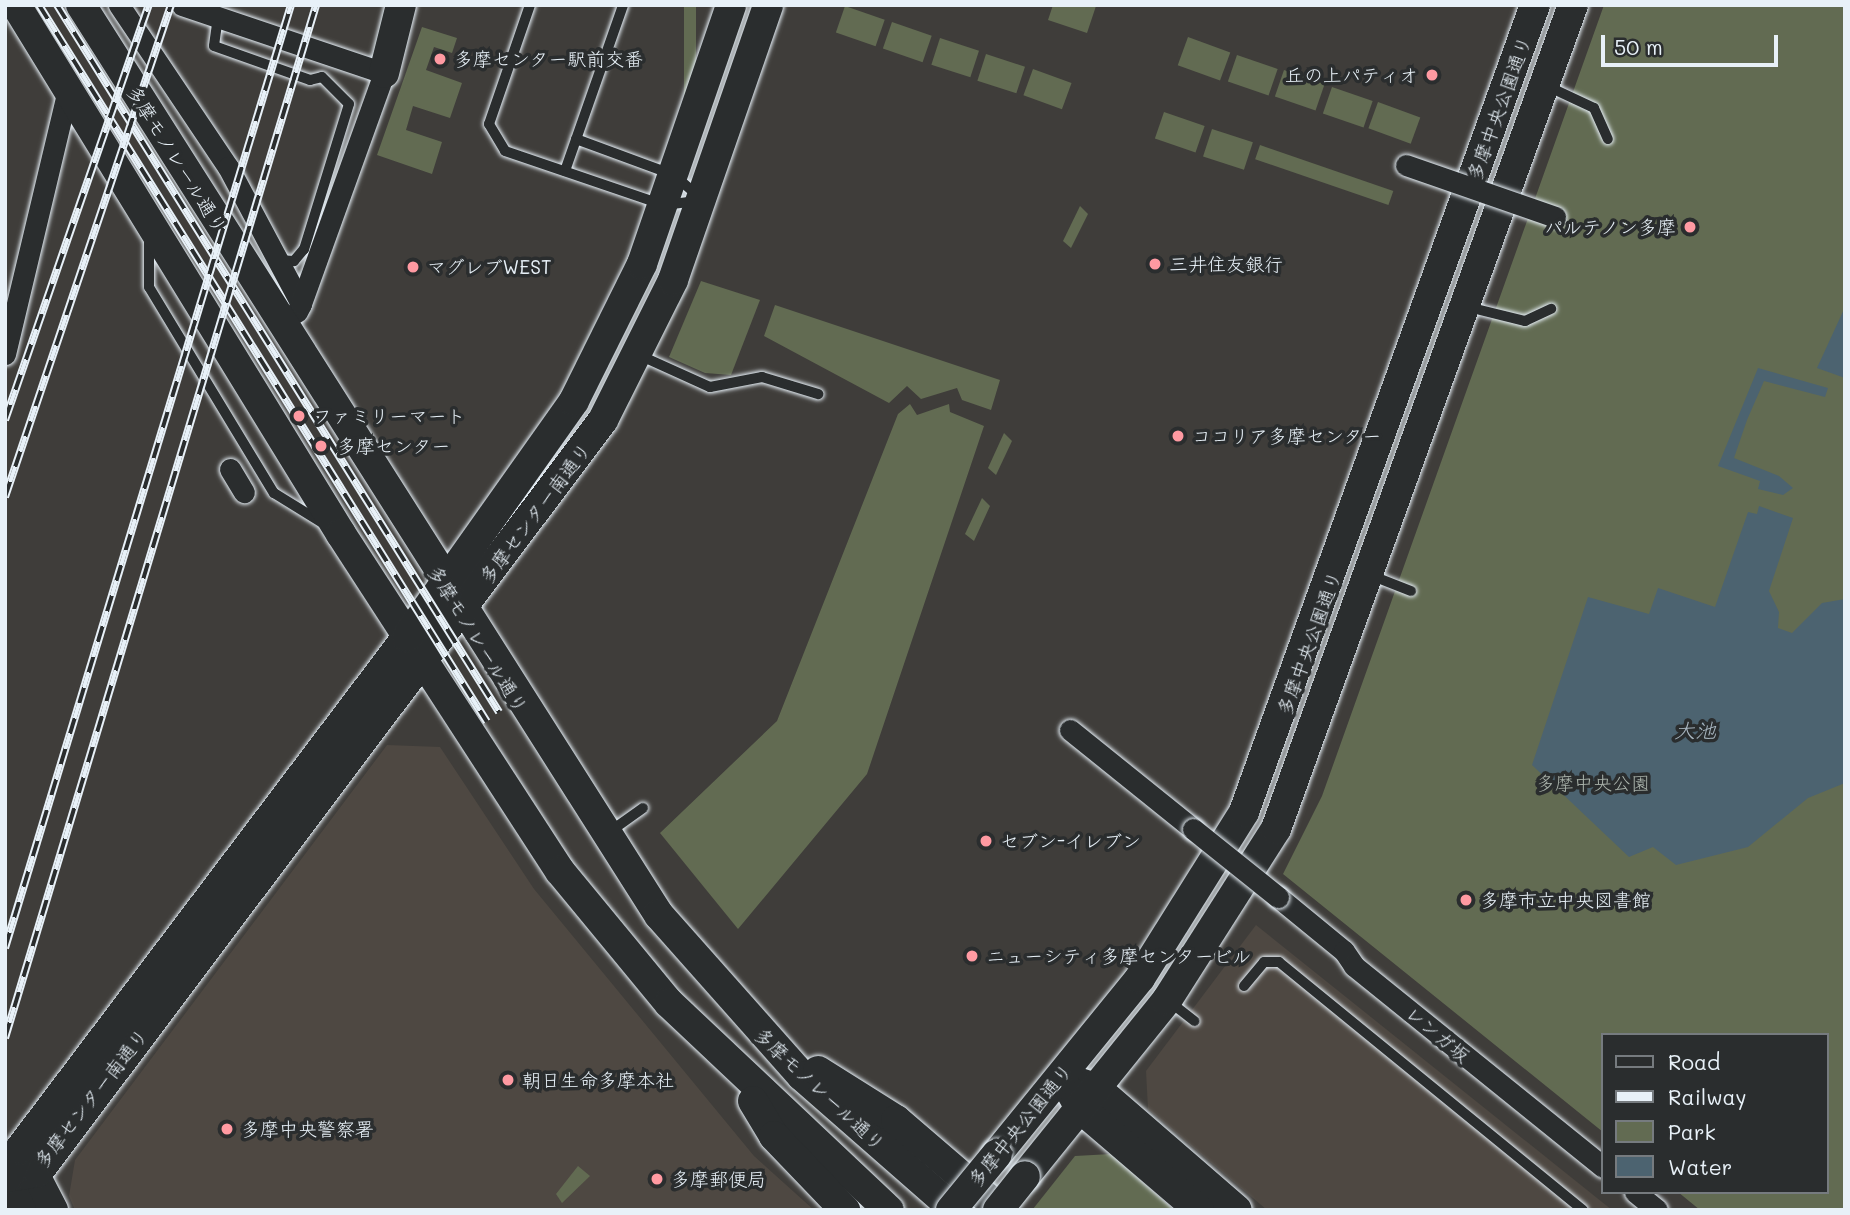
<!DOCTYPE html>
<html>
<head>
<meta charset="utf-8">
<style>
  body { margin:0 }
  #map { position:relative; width:1850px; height:1215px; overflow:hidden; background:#3f3d3a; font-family:Mali,"Klee One",sans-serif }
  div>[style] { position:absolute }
  .built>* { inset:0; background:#4e4842 }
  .green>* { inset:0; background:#626b52; transform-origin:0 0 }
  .water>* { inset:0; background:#4c6370 }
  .roads { filter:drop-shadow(0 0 2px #e8f1f8) drop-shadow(0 0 2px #e8f1f8) }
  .lane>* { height:10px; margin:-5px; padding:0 5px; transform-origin:5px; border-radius:5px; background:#2a2d2e }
  .street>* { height:21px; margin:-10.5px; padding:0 10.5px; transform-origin:10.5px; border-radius:10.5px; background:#2a2d2e }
  .secondary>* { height:30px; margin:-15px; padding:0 15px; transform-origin:15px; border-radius:15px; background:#2a2d2e }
  .rail>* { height:8px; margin-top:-4px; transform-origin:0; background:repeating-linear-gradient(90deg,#2a2d2e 0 16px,#e8f1f8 0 32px); box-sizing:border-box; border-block:2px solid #e8f1f8 }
  .bridges { filter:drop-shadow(0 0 2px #e8f1f8) drop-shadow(0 0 2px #e8f1f8) }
  .street-bridge>* { height:21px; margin:-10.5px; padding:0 10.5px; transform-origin:10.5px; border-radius:10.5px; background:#2a2d2e }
  .secondary-bridge>* { height:30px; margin:-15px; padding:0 15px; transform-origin:15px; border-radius:15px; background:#2a2d2e }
  .dots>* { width:19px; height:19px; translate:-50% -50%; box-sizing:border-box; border:4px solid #2a2d2e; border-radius:50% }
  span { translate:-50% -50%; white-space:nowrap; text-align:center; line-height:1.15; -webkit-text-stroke:7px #2a2d2e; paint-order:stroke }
  .poi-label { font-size:19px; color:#e8f1f8 }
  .left { translate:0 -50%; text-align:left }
  .right { translate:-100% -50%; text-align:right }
  .street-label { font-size:19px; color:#e8f1f8 }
  .park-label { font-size:19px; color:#acb5ad }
  .water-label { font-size:21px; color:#aab8c2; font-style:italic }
  .frame { position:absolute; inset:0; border:7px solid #e8f1f8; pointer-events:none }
  .legend { position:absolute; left:1601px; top:1033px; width:228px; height:161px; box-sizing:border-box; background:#2a2d2e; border:2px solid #767b7f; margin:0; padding:9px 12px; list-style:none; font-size:21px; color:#e8f1f8 }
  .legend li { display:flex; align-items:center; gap:14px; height:35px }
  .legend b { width:35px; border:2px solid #767b7f }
  .scale { position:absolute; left:1601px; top:35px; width:177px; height:32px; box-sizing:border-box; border:4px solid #e8f1f8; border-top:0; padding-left:9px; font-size:21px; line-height:24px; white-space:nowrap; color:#e8f1f8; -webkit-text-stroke:5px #2a2d2e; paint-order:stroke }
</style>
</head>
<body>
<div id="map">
  <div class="built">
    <div style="clip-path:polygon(387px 745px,440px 747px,534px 889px,754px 1156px,814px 1210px,75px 1210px,69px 1196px,75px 1160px)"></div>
    <div style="clip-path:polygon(1256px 925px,1612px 1210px,1267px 1210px,1148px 1109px,1146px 1071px)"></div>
  </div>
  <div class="green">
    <div style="left:684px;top:5px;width:12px;height:126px"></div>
    <div style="clip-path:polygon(1053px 5px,1096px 6px,1087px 33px,1048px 20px)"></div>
    <div style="clip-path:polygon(1604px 5px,1845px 5px,1845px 1210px,1700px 1210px,1678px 1192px,1827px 1192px,1827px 1035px,1603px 1035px,1603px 1132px,1283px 874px,1322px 796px)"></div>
    <div style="left:845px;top:6px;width:42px;height:28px;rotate:19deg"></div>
    <div style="left:892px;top:22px;width:42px;height:28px;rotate:19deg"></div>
    <div style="clip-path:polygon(422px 27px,457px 38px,452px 53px,434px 47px,426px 70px,462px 83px,450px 118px,413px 106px,406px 130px,442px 142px,432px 174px,377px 155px)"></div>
    <div style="left:1188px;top:37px;width:45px;height:30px;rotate:20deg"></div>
    <div style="left:940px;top:38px;width:41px;height:28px;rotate:18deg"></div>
    <div style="left:986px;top:54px;width:41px;height:28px;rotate:18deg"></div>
    <div style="left:1237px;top:55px;width:43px;height:28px;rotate:19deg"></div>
    <div style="left:1033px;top:69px;width:41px;height:28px;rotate:20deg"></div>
    <div style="left:1284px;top:70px;width:43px;height:28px;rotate:19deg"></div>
    <div style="left:1332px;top:87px;width:43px;height:28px;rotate:19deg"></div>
    <div style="left:1378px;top:102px;width:45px;height:28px;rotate:20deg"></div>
    <div style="left:1164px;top:112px;width:43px;height:28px;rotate:19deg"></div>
    <div style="left:1212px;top:129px;width:43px;height:29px;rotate:18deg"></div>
    <div style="left:1260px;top:145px;width:141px;height:15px;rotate:19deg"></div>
    <div style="clip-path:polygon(1080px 206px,1088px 214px,1071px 248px,1063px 241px)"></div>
    <div style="clip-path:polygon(701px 281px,760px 300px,731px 375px,705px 373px,669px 357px)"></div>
    <div style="clip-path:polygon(775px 305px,1000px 380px,991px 410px,962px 400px,957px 388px,921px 399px,907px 386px,889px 403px,764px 336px)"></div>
    <div style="clip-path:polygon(910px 404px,917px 415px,949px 404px,950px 412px,984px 426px,867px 774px,738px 929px,660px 833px,777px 721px,898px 414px)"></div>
    <div style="clip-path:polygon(1004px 433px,1012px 441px,996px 475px,988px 468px)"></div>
    <div style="clip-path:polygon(982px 498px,990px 506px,974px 541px,965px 534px)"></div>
    <div style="clip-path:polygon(1111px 1154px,1174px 1210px,1033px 1209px,1075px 1156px)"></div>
    <div style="clip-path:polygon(578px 1166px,590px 1176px,562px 1203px,556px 1194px)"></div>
  </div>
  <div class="water">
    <div style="clip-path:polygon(1845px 307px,1845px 378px,1817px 368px)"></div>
    <div style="clip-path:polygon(1758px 368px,1828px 388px,1825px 397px,1764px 381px,1747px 420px,1734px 458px,1779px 476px,1793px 488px,1783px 495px,1758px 489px,1760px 481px,1718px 466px)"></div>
    <div style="clip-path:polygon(1759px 506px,1793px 518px,1769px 591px,1779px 612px,1778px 628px,1792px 633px,1822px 603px,1845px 599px,1845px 783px,1808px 798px,1748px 847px,1676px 865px,1653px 847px,1629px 857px,1532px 765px,1588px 597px,1649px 614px,1658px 588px,1715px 607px,1748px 512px,1757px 514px)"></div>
  </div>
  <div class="roads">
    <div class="lane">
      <div style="left:530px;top:5px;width:126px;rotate:109deg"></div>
      <div style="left:489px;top:124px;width:31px;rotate:59deg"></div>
      <div style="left:505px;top:151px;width:168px;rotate:18.8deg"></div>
      <div style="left:664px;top:205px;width:33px;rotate:-7deg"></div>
      <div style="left:218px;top:17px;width:29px;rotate:98deg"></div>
      <div style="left:214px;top:46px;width:102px;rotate:19.5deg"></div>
      <div style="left:310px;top:80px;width:12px;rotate:-14deg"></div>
      <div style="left:322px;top:77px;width:38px;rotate:45deg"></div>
      <div style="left:349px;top:104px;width:152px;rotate:107.2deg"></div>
      <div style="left:304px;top:249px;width:16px;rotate:130deg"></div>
      <div style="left:294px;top:261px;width:16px;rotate:-176deg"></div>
      <div style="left:1547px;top:86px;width:52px;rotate:25.1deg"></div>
      <div style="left:1594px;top:108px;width:34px;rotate:66deg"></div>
      <div style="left:576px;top:139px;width:104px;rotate:20.2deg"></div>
      <div style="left:674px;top:175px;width:32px;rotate:41deg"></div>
      <div style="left:565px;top:171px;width:176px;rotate:-70.7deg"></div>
      <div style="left:149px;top:235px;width:52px;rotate:90deg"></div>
      <div style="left:149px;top:287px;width:241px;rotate:58.8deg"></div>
      <div style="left:274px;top:493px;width:59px;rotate:31.8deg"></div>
      <div style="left:1468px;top:307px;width:59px;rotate:13.8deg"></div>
      <div style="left:1525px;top:321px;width:29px;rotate:-25deg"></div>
      <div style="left:639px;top:355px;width:78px;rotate:24.3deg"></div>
      <div style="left:710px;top:387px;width:53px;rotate:-10.9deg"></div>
      <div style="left:762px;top:377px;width:59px;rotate:16.9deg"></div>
      <div style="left:1370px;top:575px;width:44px;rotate:21.3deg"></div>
      <div style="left:608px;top:833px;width:43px;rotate:-35.5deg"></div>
      <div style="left:1244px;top:986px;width:31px;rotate:-50deg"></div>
      <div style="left:1264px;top:962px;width:15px"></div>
      <div style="left:1279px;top:962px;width:392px;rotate:39.2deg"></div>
      <div style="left:1170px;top:1002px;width:31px;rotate:38deg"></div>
    </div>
    <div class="street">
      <div style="left:119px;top:5px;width:195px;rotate:56.1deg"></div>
      <div style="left:228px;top:167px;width:155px;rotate:61.9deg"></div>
      <div style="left:301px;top:304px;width:9px;rotate:117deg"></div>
      <div style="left:182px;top:5px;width:213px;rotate:18.6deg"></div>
      <div style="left:384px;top:73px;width:245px;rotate:109.8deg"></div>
      <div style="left:5px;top:354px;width:271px;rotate:-76.6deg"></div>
      <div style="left:230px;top:469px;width:27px;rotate:59deg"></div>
      <div style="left:1070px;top:730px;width:158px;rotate:38.8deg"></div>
      <div style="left:1278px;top:897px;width:85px;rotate:39.3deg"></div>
      <div style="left:1344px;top:951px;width:18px;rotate:56deg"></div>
      <div style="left:1354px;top:966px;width:320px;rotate:38.9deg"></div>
      <div style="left:1635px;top:1192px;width:28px;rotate:39deg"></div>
    </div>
    <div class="secondary">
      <div style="left:16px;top:5px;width:621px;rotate:58.43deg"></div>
      <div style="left:341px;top:534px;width:402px;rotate:57deg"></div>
      <div style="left:560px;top:871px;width:171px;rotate:50.5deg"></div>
      <div style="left:669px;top:1003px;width:302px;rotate:43.3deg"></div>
      <div style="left:81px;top:5px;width:1078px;rotate:57.58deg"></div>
      <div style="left:659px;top:915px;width:215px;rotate:48.4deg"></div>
      <div style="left:802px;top:1076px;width:203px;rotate:41.2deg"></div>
      <div style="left:384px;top:73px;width:70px;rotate:-76deg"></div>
      <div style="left:818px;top:1071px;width:92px;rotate:32.1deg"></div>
      <div style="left:896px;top:1120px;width:138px;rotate:40.6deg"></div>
      <div style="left:1077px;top:1082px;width:20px;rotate:18deg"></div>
      <div style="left:1096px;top:1088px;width:186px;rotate:40.9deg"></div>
      <div style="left:1071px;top:1092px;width:18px;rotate:61deg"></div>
      <div style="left:1080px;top:1108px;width:157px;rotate:40.6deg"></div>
      <div style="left:753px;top:1101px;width:41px;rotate:59deg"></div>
      <div style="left:774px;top:1136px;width:103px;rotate:46.2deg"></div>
      <div style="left:997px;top:1154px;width:227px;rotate:-50.9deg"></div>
      <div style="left:1140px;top:978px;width:196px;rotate:-57.9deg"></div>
      <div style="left:1244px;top:812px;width:858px;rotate:-70.17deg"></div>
      <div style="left:25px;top:1156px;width:61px;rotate:62.6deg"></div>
      <div style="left:5px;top:1174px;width:39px;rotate:66deg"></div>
      <div style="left:1025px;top:1176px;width:226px;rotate:-51.1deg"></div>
      <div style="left:1167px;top:1000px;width:203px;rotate:-57.5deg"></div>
      <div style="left:1276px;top:829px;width:876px;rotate:-70.18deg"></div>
      <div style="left:8px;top:1177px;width:30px;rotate:-9deg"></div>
      <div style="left:38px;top:1172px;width:941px;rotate:-53.08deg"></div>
      <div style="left:603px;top:420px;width:157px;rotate:-63.4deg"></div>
      <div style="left:673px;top:280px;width:291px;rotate:-70.9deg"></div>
      <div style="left:8px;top:1177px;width:30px;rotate:-67deg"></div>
      <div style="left:20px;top:1149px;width:642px;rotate:-52.92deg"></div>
      <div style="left:407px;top:637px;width:289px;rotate:-54.7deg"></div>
      <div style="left:574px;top:401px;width:153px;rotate:-63.6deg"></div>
      <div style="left:642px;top:264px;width:274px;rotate:-71deg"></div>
    </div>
  </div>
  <div class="rail">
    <div style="left:39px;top:5px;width:845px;rotate:58deg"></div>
    <div style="left:57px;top:5px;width:834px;rotate:57.99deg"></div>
    <div style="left:5px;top:420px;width:439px;rotate:-70.9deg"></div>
    <div style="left:5px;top:497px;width:519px;rotate:-71.36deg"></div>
    <div style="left:5px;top:948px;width:985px;rotate:-73.13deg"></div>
    <div style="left:5px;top:1038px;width:1079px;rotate:-73.24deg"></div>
  </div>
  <div class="bridges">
    <div class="street-bridge">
      <div style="left:1406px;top:165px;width:158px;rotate:19.2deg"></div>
      <div style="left:1193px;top:829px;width:109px;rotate:38.7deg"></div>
    </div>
    <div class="secondary-bridge">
      <div style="left:951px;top:1210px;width:72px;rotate:-50.6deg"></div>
      <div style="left:998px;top:1210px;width:43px;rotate:-51.5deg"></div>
    </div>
  </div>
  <div class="dots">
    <div style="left:440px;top:59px;background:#ff9aa2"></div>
    <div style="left:1432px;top:75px;background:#ff9aa2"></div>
    <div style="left:1690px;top:227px;background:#ff9aa2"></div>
    <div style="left:1155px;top:264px;background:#ff9aa2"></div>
    <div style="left:413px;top:267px;background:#ff9aa2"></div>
    <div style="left:299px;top:416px;background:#ff9aa2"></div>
    <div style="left:1178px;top:436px;background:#ff9aa2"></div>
    <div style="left:321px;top:446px;background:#ff9aa2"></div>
    <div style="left:986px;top:841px;background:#ff9aa2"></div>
    <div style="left:1466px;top:900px;background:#ff9aa2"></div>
    <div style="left:972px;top:956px;background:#ff9aa2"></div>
    <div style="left:508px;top:1080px;background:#ff9aa2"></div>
    <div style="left:227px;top:1129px;background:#ff9aa2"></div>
    <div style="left:657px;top:1179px;background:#ff9aa2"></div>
  </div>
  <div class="poi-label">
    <span class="left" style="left:454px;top:59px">多摩センター駅前交番</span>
    <span class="right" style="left:1418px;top:75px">丘の上パティオ</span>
    <span class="right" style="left:1676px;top:227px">パルテノン多摩</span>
    <span class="left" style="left:1169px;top:264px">三井住友銀行</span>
    <span class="left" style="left:427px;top:267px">マグレブWEST</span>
    <span class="left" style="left:313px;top:416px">ファミリーマート</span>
    <span class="left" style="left:1192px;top:436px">ココリア多摩センター</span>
    <span class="left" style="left:337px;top:446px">多摩センター</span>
    <span class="left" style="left:1000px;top:841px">セブン-イレブン</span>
    <span class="left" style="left:1480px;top:900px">多摩市立中央図書館</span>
    <span class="left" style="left:986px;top:956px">ニューシティ多摩センタービル</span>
    <span class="left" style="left:522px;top:1080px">朝日生命多摩本社</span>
    <span class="left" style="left:241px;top:1129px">多摩中央警察署</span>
    <span class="left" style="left:671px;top:1179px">多摩郵便局</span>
  </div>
  <div class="street-label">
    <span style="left:1499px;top:108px;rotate:-70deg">多摩中央公園通り</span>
    <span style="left:177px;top:159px;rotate:58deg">多摩モノレール通り</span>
    <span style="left:535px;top:513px;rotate:-53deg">多摩センター南通り</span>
    <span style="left:478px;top:639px;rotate:58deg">多摩モノレール通り</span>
    <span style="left:1309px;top:643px;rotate:-70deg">多摩中央公園通り</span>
    <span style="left:1438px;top:1034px;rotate:39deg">レンガ坂</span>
    <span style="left:820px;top:1089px;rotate:43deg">多摩モノレール通り</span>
    <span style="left:91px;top:1098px;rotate:-52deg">多摩センター南通り</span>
    <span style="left:1020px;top:1125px;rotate:-51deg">多摩中央公園通り</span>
  </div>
  <div class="park-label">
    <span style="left:1593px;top:783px">多摩中央公園</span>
  </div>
  <div class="water-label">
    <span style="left:1695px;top:730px">大池</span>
  </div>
  <div class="frame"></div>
  <ul class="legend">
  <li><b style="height:9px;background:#2a2d2e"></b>Road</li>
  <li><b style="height:9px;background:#e8f1f8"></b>Railway</li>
  <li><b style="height:19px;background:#626b52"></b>Park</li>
  <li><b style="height:19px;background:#4c6370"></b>Water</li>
  </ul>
  <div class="scale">50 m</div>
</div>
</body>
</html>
